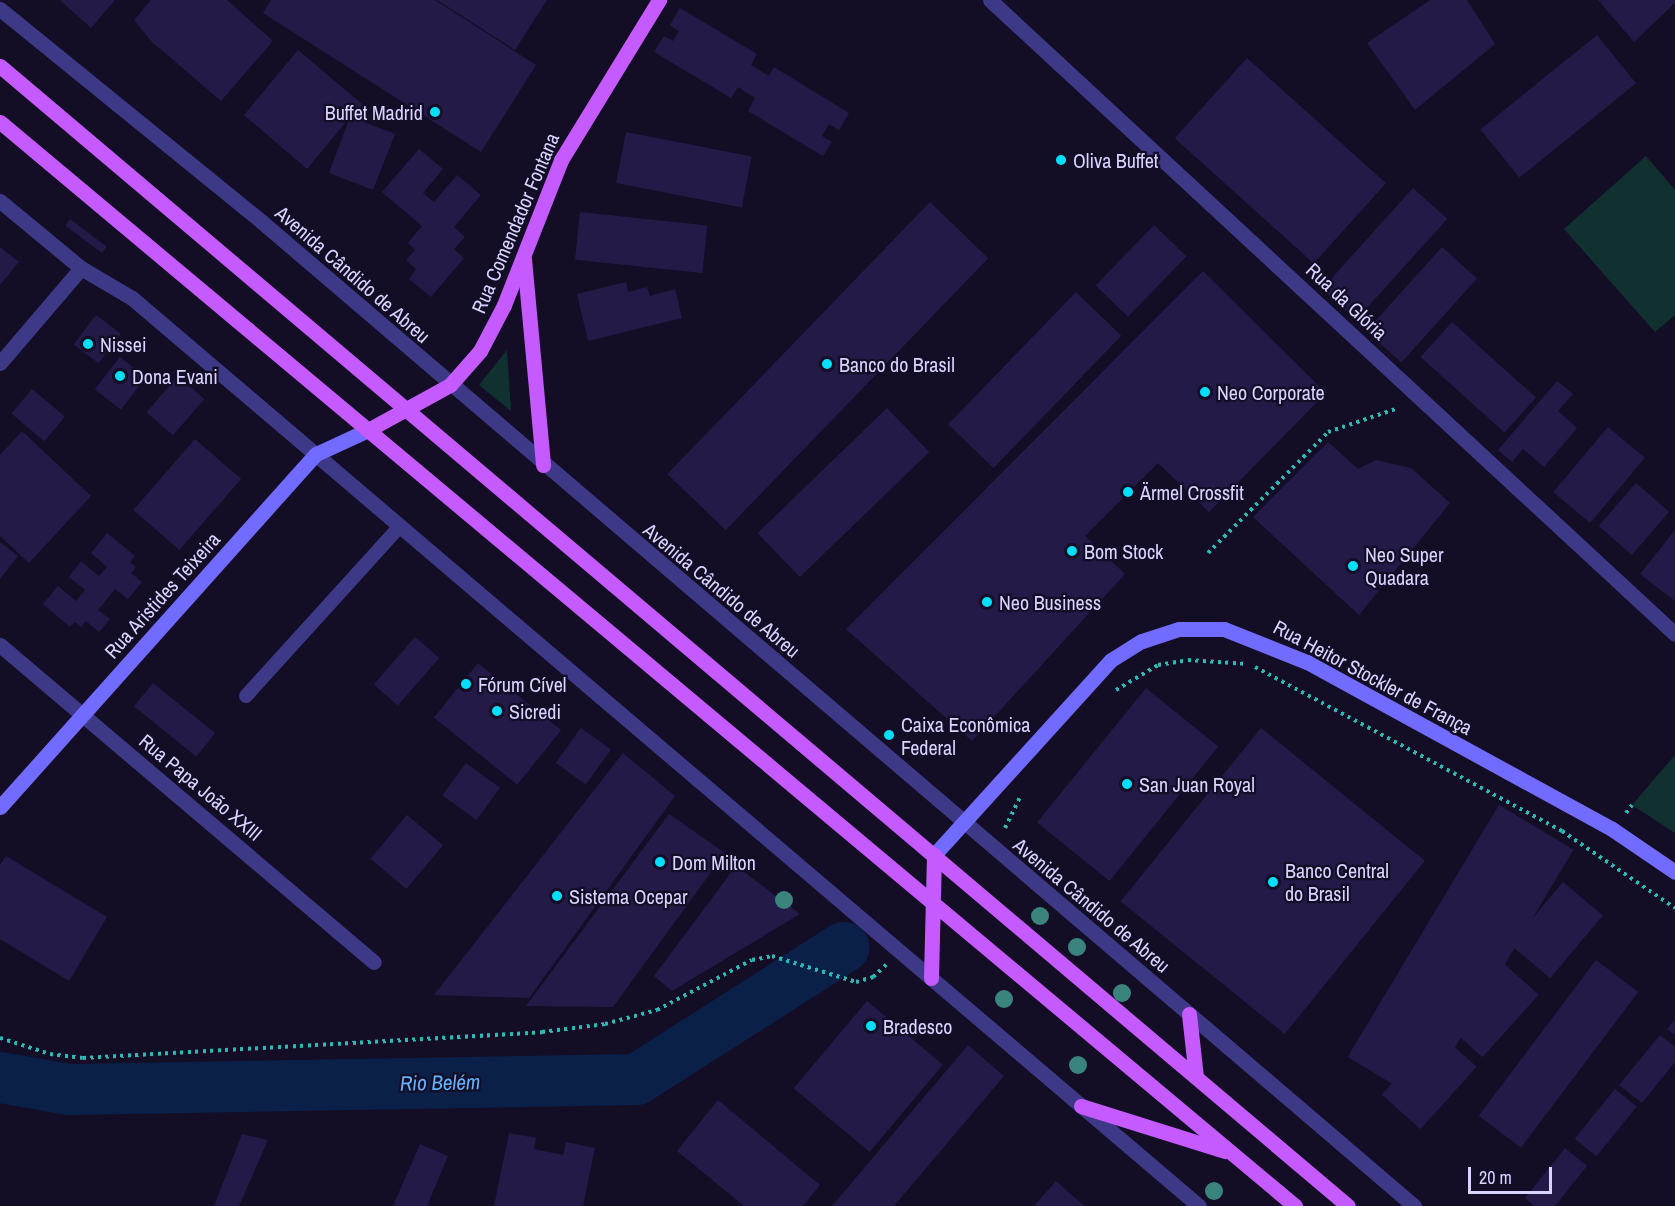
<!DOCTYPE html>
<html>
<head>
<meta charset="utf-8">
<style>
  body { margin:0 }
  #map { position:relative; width:1675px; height:1206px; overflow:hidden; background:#130e26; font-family:"Archivo Narrow",sans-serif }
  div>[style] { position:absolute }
  .green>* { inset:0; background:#113030 }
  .river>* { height:51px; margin:-25.5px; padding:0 25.5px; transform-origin:25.5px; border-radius:25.5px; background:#0b2049 }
  .building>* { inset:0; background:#241a47; transform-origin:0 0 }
  .path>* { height:4px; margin-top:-2px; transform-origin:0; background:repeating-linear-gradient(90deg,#2dbab5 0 3px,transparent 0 7.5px) }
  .service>* { height:14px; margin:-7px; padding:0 7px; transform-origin:7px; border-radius:7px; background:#3d3986 }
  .minor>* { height:15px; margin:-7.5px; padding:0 7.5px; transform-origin:7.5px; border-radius:7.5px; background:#3d3986 }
  .tertiary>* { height:15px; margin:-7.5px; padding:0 7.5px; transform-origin:7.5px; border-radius:7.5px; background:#3d3986 }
  .secondary>* { height:15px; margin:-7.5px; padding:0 7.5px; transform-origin:7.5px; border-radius:7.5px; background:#726bff }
  .primary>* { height:15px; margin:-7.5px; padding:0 7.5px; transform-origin:7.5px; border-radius:7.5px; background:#c55bff }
  .trees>* { width:18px; height:18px; margin:-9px; border-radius:50%; background:#3b837d }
  .dots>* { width:16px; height:16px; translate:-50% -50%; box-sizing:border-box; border:3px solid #130e26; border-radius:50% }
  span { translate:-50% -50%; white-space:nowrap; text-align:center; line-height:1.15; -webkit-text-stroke:4.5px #130e26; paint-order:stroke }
  .poi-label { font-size:20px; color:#d9d4ff }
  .right { translate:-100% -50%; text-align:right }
  .left { translate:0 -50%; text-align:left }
  .street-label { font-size:20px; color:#d9d4ff }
  .water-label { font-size:21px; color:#62b2ff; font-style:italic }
  .scale { position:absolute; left:1468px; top:1167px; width:84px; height:27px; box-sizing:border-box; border:3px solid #d9d4ff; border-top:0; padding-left:8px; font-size:18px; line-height:21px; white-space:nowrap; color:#d9d4ff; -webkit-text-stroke:4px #130e26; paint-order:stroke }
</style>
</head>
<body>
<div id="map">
  <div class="green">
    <div style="clip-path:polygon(1646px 156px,1675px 190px,1675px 315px,1655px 332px,1564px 229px)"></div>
    <div style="clip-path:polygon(507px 350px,511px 411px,479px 385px)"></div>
    <div style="clip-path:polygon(1675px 755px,1675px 833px,1632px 805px)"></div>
  </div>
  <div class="river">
    <div style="left:0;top:1077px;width:70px;rotate:9.9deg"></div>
    <div style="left:69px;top:1089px;width:567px;rotate:-1.01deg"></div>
    <div style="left:636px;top:1079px;width:246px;rotate:-32.5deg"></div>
  </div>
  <div class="building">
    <div style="clip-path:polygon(60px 0,115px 0,91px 28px)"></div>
    <div style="clip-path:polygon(151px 0,227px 0,273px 41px,221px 101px,152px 42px,134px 20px)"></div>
    <div style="clip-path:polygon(271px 0,435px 0,536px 65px,481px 152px,263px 13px)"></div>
    <div style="clip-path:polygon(437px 0,547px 0,515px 50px)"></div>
    <div style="clip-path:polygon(1430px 0,1467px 0,1495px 44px,1415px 110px,1367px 43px)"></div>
    <div style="clip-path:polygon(1598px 0,1675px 0,1675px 3px,1634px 42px)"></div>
    <div style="clip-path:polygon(680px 8px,757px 54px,751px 65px,769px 76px,774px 67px,849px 113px,839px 130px,829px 124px,822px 136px,832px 142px,823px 156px,748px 111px,755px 98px,738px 87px,731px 98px,654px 52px,664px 36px,673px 41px,679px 31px,670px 25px)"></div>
    <div style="left:1597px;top:35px;width:62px;height:150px;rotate:51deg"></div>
    <div style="clip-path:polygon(298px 50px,362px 104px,351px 117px,395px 134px,373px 190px,329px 173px,350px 117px,307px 169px,244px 115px)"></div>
    <div style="left:1247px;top:58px;width:187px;height:108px;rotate:42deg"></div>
    <div style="left:626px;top:132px;width:128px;height:52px;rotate:11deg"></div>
    <div style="clip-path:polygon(419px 149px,443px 169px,423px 193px,434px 202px,457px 175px,481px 195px,454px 227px,465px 237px,454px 249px,464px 258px,431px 297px,409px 279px,416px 269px,406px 260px,415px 250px,408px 243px,422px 226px,382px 192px)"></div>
    <div style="left:1413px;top:188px;width:46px;height:136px;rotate:42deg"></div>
    <div style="left:930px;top:202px;width:81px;height:378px;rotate:44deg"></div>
    <div style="left:580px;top:212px;width:128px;height:48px;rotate:6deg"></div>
    <div style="left:70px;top:219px;width:46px;height:8px;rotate:37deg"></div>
    <div style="left:1154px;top:225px;width:45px;height:84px;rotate:44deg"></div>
    <div style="clip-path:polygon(0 247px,19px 262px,0 285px)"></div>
    <div style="left:1442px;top:247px;width:47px;height:113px;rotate:42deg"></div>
    <div style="clip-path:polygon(1203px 271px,1326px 393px,1209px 512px,1158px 463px,1085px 536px,1125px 574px,972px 741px,846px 629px)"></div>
    <div style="clip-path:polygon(626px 282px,628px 292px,647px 287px,650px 296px,675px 289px,682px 318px,588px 341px,577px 294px)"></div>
    <div style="left:1076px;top:292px;width:63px;height:184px;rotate:44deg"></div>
    <div style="left:96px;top:315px;width:31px;height:37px;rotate:37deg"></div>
    <div style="left:1452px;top:322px;width:113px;height:47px;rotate:42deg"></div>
    <div style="left:120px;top:357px;width:33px;height:41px;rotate:38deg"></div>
    <div style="left:178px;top:376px;width:35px;height:48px;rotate:41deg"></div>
    <div style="clip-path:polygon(1557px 381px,1573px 394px,1558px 411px,1577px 428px,1544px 467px,1523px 449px,1512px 462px,1498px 450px)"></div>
    <div style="left:32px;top:389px;width:43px;height:32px;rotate:40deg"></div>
    <div style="left:887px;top:408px;width:61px;height:180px;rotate:46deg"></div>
    <div style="left:1608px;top:427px;width:48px;height:85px;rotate:40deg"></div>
    <div style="clip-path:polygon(22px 431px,91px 496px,29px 563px,0 536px,0 455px)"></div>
    <div style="left:195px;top:439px;width:61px;height:94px;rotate:41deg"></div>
    <div style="clip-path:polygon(1328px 442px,1358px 469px,1376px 460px,1411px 468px,1450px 503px,1359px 615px,1253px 517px)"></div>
    <div style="left:1636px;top:483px;width:44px;height:57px;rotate:41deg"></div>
    <div style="clip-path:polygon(1675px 530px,1675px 601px,1640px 574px)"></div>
    <div style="clip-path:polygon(107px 533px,135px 556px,130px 562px,136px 567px,131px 573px,142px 582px,128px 599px,115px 589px,98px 610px,110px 619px,99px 632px,86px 621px,81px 627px,75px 622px,70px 627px,43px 604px,58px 586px,76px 601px,85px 590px,69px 577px,81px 561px,99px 576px,107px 567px,91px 553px)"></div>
    <div style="clip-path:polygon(0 542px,18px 556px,0 579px)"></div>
    <div style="left:415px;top:637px;width:32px;height:63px;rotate:41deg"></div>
    <div style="left:478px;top:663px;width:107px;height:70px;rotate:39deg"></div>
    <div style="left:153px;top:683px;width:80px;height:30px;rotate:39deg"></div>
    <div style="left:1146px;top:688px;width:93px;height:173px;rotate:39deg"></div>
    <div style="left:581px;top:728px;width:37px;height:43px;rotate:36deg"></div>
    <div style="left:1261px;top:728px;width:211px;height:223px;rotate:39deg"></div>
    <div style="clip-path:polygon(623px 753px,675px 796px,529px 998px,434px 995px)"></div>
    <div style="left:466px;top:763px;width:42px;height:40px;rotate:36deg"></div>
    <div style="left:1499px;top:805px;width:87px;height:294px;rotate:31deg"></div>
    <div style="clip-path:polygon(669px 814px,725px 853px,613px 1007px,526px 1006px)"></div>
    <div style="left:407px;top:815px;width:47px;height:57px;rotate:40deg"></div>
    <div style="clip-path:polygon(6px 856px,107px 917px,69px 981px,0 939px,0 865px)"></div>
    <div style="clip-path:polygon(736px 866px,800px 914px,672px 991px,654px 976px)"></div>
    <div style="left:1563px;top:882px;width:52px;height:82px;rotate:40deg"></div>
    <div style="left:1500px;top:960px;width:52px;height:84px;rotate:42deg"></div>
    <div style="left:1596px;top:960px;width:53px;height:195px;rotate:37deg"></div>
    <div style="left:867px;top:1001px;width:99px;height:114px;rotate:40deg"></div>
    <div style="clip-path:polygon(1675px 1019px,1675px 1035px,1667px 1029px)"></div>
    <div style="left:1438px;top:1032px;width:52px;height:84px;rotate:42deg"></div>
    <div style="clip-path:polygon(1660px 1035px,1675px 1047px,1675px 1062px,1642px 1103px,1619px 1085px)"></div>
    <div style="clip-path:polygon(968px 1045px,1004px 1076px,894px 1206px,832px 1206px)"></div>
    <div style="left:1615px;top:1089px;width:28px;height:64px;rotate:39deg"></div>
    <div style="clip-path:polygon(718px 1100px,820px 1185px,803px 1206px,744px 1206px,677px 1151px)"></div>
    <div style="clip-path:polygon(509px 1133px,536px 1138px,534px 1149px,563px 1155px,566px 1142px,595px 1148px,583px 1206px,494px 1206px)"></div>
    <div style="clip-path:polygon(242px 1134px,268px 1140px,239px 1206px,214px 1206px)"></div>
    <div style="clip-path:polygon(420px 1144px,448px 1156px,427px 1206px,393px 1206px)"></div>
    <div style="clip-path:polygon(1565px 1148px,1587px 1166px,1555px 1206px,1534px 1206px,1525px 1198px)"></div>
    <div style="clip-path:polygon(1056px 1181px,1074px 1197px,1085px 1206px,1034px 1206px)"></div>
  </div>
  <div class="path">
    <div style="left:1208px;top:553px;width:170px;rotate:-45.2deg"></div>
    <div style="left:1328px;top:432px;width:74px;rotate:-18.9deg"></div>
    <div style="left:1255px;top:667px;width:348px;rotate:28.1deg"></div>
    <div style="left:1562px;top:831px;width:137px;rotate:34.3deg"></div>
    <div style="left:1116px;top:690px;width:49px;rotate:-30.8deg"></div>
    <div style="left:1158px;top:665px;width:30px;rotate:-9deg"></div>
    <div style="left:1188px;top:660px;width:60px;rotate:3.8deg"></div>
    <div style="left:1626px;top:813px;width:10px;rotate:-53deg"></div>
    <div style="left:1005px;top:828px;width:37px;rotate:-64deg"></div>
    <div style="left:0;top:1038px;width:52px;rotate:17.7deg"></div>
    <div style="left:50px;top:1054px;width:33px;rotate:7deg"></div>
    <div style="left:83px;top:1058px;width:460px;rotate:-3.2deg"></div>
    <div style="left:542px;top:1032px;width:64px;rotate:-7.2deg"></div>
    <div style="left:605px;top:1024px;width:54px;rotate:-15.1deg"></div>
    <div style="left:657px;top:1010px;width:107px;rotate:-27.8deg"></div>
    <div style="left:752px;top:960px;width:20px;rotate:-11deg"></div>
    <div style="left:772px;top:956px;width:88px;rotate:17.2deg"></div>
    <div style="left:856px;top:982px;width:18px;rotate:-16deg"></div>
    <div style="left:873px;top:977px;width:18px;rotate:-43deg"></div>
  </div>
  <div class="service">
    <div style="left:246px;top:696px;width:229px;rotate:-47.8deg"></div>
  </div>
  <div class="minor">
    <div style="left:0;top:363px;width:125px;rotate:-49.5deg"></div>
    <div style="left:0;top:645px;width:490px;rotate:40.3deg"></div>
  </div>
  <div class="tertiary">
    <div style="left:990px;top:0;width:933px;rotate:42.79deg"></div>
    <div style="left:0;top:9px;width:338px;rotate:39.1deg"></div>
    <div style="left:262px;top:222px;width:1515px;rotate:40.5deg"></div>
    <div style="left:0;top:201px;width:105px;rotate:39.6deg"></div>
    <div style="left:81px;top:268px;width:59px;rotate:30.5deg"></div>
    <div style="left:132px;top:298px;width:1401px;rotate:40.4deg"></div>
  </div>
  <div class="secondary">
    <div style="left:0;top:807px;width:474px;rotate:-48.2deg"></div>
    <div style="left:316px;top:454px;width:57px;rotate:-24.8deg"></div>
    <div style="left:934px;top:855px;width:263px;rotate:-47.8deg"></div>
    <div style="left:1111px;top:660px;width:36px;rotate:-32deg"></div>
    <div style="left:1142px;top:641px;width:39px;rotate:-18deg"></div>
    <div style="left:1179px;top:629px;width:45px"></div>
    <div style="left:1224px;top:629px;width:89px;rotate:21.7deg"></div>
    <div style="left:1307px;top:662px;width:348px;rotate:28.7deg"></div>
    <div style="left:1612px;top:829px;width:76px;rotate:34.3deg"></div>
  </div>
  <div class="primary">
    <div style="left:0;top:66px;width:1765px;rotate:40.22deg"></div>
    <div style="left:0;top:122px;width:1689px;rotate:39.93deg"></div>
    <div style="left:524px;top:259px;width:207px;rotate:84.7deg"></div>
    <div style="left:368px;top:430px;width:94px;rotate:-28.8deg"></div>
    <div style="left:450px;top:385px;width:45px;rotate:-48.6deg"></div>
    <div style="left:480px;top:351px;width:52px;rotate:-62.4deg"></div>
    <div style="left:504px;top:305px;width:156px;rotate:-68.5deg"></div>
    <div style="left:561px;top:160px;width:188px;rotate:-58.5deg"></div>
    <div style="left:931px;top:978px;width:123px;rotate:-88.6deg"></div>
    <div style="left:1189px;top:1014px;width:63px;rotate:83.7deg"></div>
    <div style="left:1081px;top:1106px;width:151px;rotate:17.4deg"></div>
  </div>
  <div class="trees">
    <div style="left:784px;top:900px"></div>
    <div style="left:1040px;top:916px"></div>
    <div style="left:1077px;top:947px"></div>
    <div style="left:1122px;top:993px"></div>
    <div style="left:1004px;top:999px"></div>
    <div style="left:1078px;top:1065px"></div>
    <div style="left:1214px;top:1191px"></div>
  </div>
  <div class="dots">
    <div style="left:435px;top:112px;background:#00dfff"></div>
    <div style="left:1061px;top:160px;background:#00dfff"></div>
    <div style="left:88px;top:344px;background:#00dfff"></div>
    <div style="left:827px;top:364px;background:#00dfff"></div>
    <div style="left:120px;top:376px;background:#00dfff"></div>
    <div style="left:1205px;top:392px;background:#00dfff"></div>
    <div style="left:1128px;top:492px;background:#00dfff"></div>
    <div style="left:1072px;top:551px;background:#00dfff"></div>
    <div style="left:1353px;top:566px;background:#00dfff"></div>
    <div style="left:987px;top:602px;background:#00dfff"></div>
    <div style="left:466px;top:684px;background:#00dfff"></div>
    <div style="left:497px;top:711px;background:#00dfff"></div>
    <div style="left:889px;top:735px;background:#00dfff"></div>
    <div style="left:1127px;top:784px;background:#00dfff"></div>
    <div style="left:660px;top:862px;background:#00dfff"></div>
    <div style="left:1273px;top:882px;background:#00dfff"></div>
    <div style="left:557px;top:896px;background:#00dfff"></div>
    <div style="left:871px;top:1026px;background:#00dfff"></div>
  </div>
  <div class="poi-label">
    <span class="right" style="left:423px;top:112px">Buffet Madrid</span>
    <span class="left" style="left:1073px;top:160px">Oliva Buffet</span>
    <span class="left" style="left:100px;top:344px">Nissei</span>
    <span class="left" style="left:839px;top:364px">Banco do Brasil</span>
    <span class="left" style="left:132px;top:376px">Dona Evani</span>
    <span class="left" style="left:1217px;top:392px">Neo Corporate</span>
    <span class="left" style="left:1140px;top:492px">Ärmel Crossfit</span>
    <span class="left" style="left:1084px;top:551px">Bom Stock</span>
    <span class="left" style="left:1365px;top:566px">Neo Super<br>Quadara</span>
    <span class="left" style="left:999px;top:602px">Neo Business</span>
    <span class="left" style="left:478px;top:684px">Fórum Cível</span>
    <span class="left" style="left:509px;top:711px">Sicredi</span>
    <span class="left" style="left:901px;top:736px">Caixa Econômica<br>Federal</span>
    <span class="left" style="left:1139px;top:784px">San Juan Royal</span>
    <span class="left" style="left:672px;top:862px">Dom Milton</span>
    <span class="left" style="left:1285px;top:882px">Banco Central<br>do Brasil</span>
    <span class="left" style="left:569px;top:896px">Sistema Ocepar</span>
    <span class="left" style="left:883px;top:1026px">Bradesco</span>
  </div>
  <div class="street-label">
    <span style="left:515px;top:223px;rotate:-67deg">Rua Comendador Fontana</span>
    <span style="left:353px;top:274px;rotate:41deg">Avenida Cândido de Abreu</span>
    <span style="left:1347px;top:301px;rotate:43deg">Rua da Glória</span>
    <span style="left:722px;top:590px;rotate:40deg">Avenida Cândido de Abreu</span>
    <span style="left:162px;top:595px;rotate:-48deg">Rua Aristides Teixeira</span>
    <span style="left:1373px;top:677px;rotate:28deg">Rua Heitor Stockler de França</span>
    <span style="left:201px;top:787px;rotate:40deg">Rua Papa João XXIII</span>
    <span style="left:1092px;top:905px;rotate:40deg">Avenida Cândido de Abreu</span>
  </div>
  <div class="water-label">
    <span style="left:440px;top:1083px;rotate:-1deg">Rio Belém</span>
  </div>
  <div class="scale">20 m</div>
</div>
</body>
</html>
